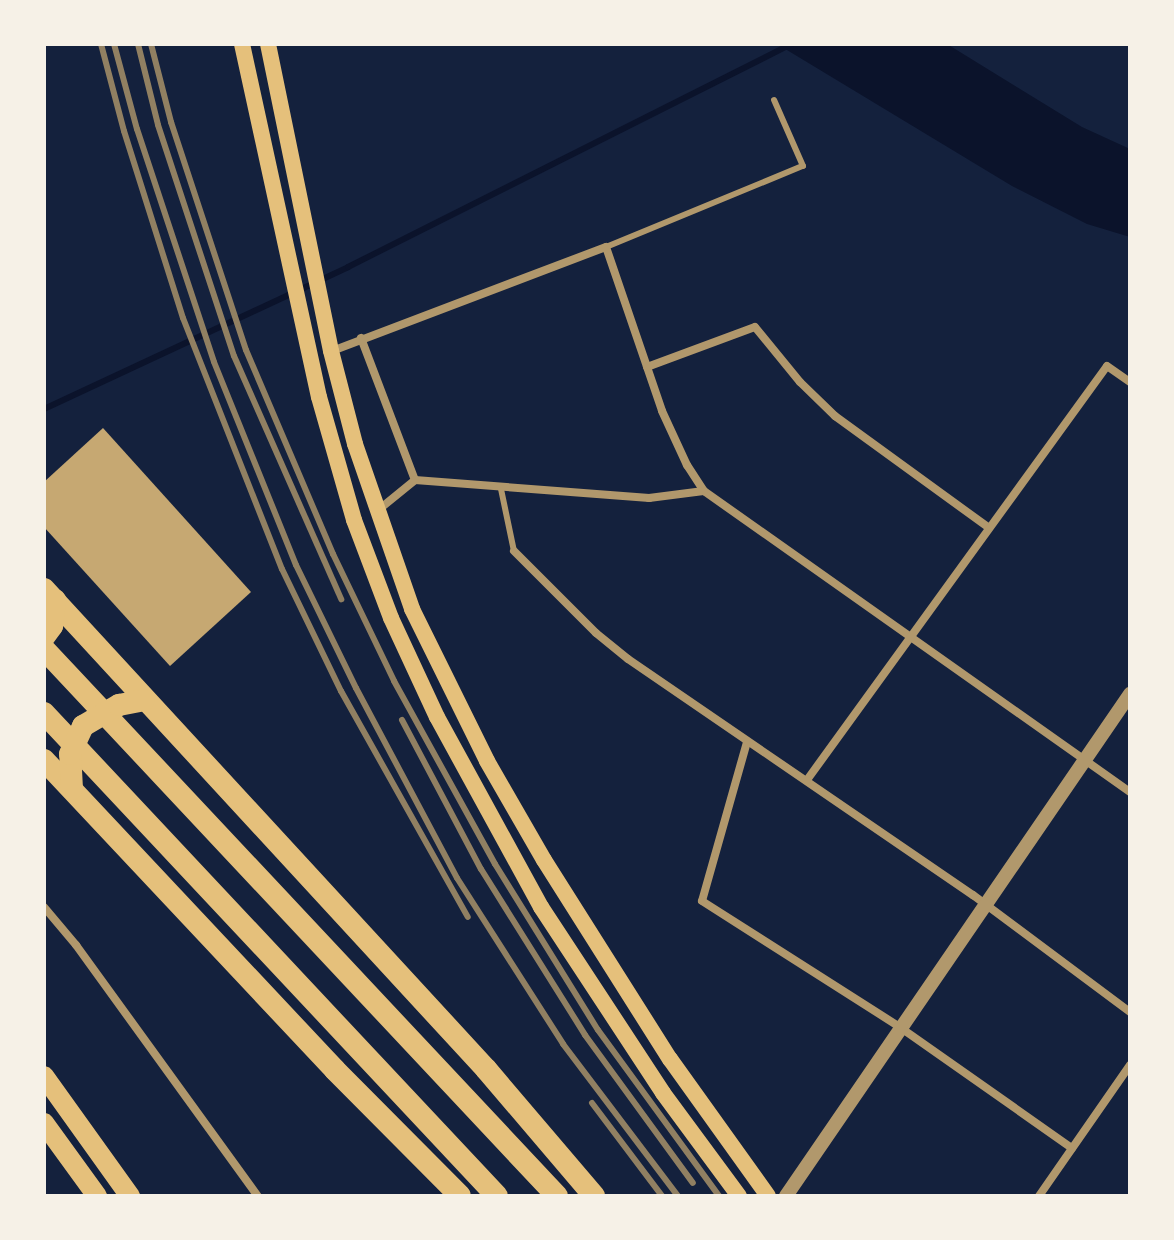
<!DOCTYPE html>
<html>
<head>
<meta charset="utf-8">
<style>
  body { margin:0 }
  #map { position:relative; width:1174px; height:1240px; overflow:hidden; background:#14213d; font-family:Jost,sans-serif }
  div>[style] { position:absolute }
  .water>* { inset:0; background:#0b132b }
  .stream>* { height:6px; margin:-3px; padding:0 3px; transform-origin:3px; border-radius:3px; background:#0b132b }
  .building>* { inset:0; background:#c6a872 }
  .service>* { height:6px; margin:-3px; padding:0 3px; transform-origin:3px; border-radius:3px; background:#b1986c }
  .minor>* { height:8px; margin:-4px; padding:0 4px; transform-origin:4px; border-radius:4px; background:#b1986c }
  .tertiary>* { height:14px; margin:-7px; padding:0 7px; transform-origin:7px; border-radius:7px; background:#b1986c }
  .secondary>* { height:16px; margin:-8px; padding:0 8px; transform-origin:8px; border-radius:8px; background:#e5c07b }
  .primary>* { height:20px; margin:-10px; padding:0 10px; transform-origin:10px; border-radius:10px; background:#e5c07b }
  .trunk>* { height:22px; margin:-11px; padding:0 11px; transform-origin:11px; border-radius:11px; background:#e5c07b }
  .rail>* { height:6px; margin:-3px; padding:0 3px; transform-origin:3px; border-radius:3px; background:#918062 }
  span { translate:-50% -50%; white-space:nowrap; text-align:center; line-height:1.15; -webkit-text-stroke:6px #f6f1e7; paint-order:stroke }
  .frame { position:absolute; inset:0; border:46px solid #f6f1e7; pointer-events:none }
</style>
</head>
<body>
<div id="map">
  <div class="water">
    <div style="clip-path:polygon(777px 44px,947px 44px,1082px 127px,1130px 149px,1130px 237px,1087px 224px,1012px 186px)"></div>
  </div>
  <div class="stream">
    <div style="left:44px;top:409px;width:336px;rotate:-25deg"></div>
    <div style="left:348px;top:267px;width:496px;rotate:-26.7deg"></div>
  </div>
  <div class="building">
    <div style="clip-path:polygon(103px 428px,251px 592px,170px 666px,44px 527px,44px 482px)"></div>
  </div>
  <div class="service">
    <div style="left:606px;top:247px;width:213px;rotate:-22.4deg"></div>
    <div style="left:803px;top:166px;width:72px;rotate:-113.7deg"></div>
    <div style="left:501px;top:489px;width:63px;rotate:78.2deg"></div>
  </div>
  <div class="minor">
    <div style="left:361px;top:338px;width:152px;rotate:69.2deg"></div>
    <div style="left:332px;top:351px;width:293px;rotate:-20.8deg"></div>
    <div style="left:606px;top:247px;width:173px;rotate:71.1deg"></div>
    <div style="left:662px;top:411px;width:60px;rotate:65.2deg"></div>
    <div style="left:687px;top:465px;width:31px;rotate:57deg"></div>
    <div style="left:704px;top:491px;width:522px;rotate:35.24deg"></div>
    <div style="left:647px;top:367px;width:115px;rotate:-20.3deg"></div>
    <div style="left:755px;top:327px;width:71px;rotate:50.7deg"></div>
    <div style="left:800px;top:382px;width:49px;rotate:44.2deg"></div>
    <div style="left:835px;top:416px;width:189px;rotate:36deg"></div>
    <div style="left:377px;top:511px;width:49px;rotate:-39.2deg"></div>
    <div style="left:415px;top:480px;width:235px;rotate:4.4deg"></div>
    <div style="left:649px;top:498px;width:55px;rotate:-7.3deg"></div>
    <div style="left:514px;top:551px;width:116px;rotate:45deg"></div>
    <div style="left:596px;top:633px;width:41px;rotate:39.1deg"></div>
    <div style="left:628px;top:659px;width:418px;rotate:34.4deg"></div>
    <div style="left:973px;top:895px;width:196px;rotate:36.7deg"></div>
    <div style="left:747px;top:742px;width:165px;rotate:105.8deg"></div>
    <div style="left:702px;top:901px;width:236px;rotate:32.5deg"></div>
    <div style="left:901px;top:1028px;width:209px;rotate:35.1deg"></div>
    <div style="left:807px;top:780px;width:511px;rotate:-54.07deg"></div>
    <div style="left:1107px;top:366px;width:28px;rotate:35deg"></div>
    <div style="left:44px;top:907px;width:50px;rotate:49.9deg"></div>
    <div style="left:76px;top:945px;width:310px;rotate:54.1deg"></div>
    <div style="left:1039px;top:1196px;width:160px;rotate:-55.2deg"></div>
  </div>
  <div class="tertiary">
    <div style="left:786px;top:1196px;width:609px;rotate:-55.58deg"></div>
  </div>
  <div class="secondary">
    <div style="left:242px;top:44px;width:361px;rotate:77.7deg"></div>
    <div style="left:319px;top:397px;width:128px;rotate:74.1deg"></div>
    <div style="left:354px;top:520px;width:105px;rotate:69.3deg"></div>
    <div style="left:391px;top:618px;width:109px;rotate:65.1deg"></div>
    <div style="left:437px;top:717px;width:217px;rotate:61.3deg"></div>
    <div style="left:541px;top:907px;width:222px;rotate:56.7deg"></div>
    <div style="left:663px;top:1093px;width:128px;rotate:53.6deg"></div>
    <div style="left:268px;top:44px;width:313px;rotate:78.4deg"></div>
    <div style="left:331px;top:351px;width:96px;rotate:75.5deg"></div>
    <div style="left:355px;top:444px;width:175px;rotate:70.9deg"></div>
    <div style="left:412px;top:609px;width:169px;rotate:63.7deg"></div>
    <div style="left:487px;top:761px;width:114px;rotate:60.1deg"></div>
    <div style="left:544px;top:860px;width:236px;rotate:57.7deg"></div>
    <div style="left:670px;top:1059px;width:168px;rotate:54.4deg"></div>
  </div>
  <div class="primary">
    <div style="left:44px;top:1076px;width:148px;rotate:54.4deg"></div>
    <div style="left:44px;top:1123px;width:90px;rotate:54deg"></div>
  </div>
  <div class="trunk">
    <div style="left:44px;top:589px;width:653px;rotate:47.36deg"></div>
    <div style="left:486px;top:1069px;width:167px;rotate:49.6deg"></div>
    <div style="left:44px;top:637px;width:14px;rotate:-54deg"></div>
    <div style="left:52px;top:626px;width:26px;rotate:-83deg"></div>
    <div style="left:44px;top:649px;width:750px;rotate:46.84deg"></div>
    <div style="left:44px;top:713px;width:662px;rotate:46.84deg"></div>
    <div style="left:44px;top:760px;width:425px;rotate:46.8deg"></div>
    <div style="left:335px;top:1070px;width:177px;rotate:45.2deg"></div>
    <div style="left:72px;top:789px;width:35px;rotate:-93deg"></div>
    <div style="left:70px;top:754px;width:31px;rotate:-65deg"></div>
    <div style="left:83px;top:726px;width:42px;rotate:-30.3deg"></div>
    <div style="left:119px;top:705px;width:25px;rotate:-11deg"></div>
  </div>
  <div class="rail">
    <div style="left:101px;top:44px;width:90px;rotate:75.2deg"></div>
    <div style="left:124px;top:131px;width:196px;rotate:72.5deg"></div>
    <div style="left:183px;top:318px;width:270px;rotate:68.5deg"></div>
    <div style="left:282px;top:569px;width:136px;rotate:64.2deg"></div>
    <div style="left:341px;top:691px;width:259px;rotate:60.7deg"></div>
    <div style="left:114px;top:44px;width:88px;rotate:74.9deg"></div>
    <div style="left:137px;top:129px;width:245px;rotate:71.7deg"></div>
    <div style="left:214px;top:362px;width:219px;rotate:68deg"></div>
    <div style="left:296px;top:565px;width:137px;rotate:64deg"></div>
    <div style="left:356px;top:688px;width:215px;rotate:62deg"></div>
    <div style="left:457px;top:878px;width:197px;rotate:57.4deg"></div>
    <div style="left:563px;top:1044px;width:191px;rotate:52.9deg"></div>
    <div style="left:138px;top:44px;width:83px;rotate:76.1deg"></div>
    <div style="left:158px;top:125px;width:243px;rotate:71.8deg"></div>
    <div style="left:234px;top:356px;width:266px;rotate:66.2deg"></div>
    <div style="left:151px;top:44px;width:81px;rotate:75.6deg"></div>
    <div style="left:171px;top:122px;width:240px;rotate:71.8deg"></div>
    <div style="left:246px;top:350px;width:222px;rotate:66.9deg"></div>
    <div style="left:333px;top:554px;width:141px;rotate:64.3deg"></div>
    <div style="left:394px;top:681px;width:209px;rotate:61.1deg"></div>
    <div style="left:495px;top:864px;width:195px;rotate:58.2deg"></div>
    <div style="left:598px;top:1030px;width:205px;rotate:53.9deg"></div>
    <div style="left:402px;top:720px;width:169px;rotate:62.1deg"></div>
    <div style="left:481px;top:869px;width:196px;rotate:57.9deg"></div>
    <div style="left:585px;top:1035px;width:183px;rotate:53.9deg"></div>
    <div style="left:592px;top:1103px;width:116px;rotate:53deg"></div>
  </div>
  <div class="frame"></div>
</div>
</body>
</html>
